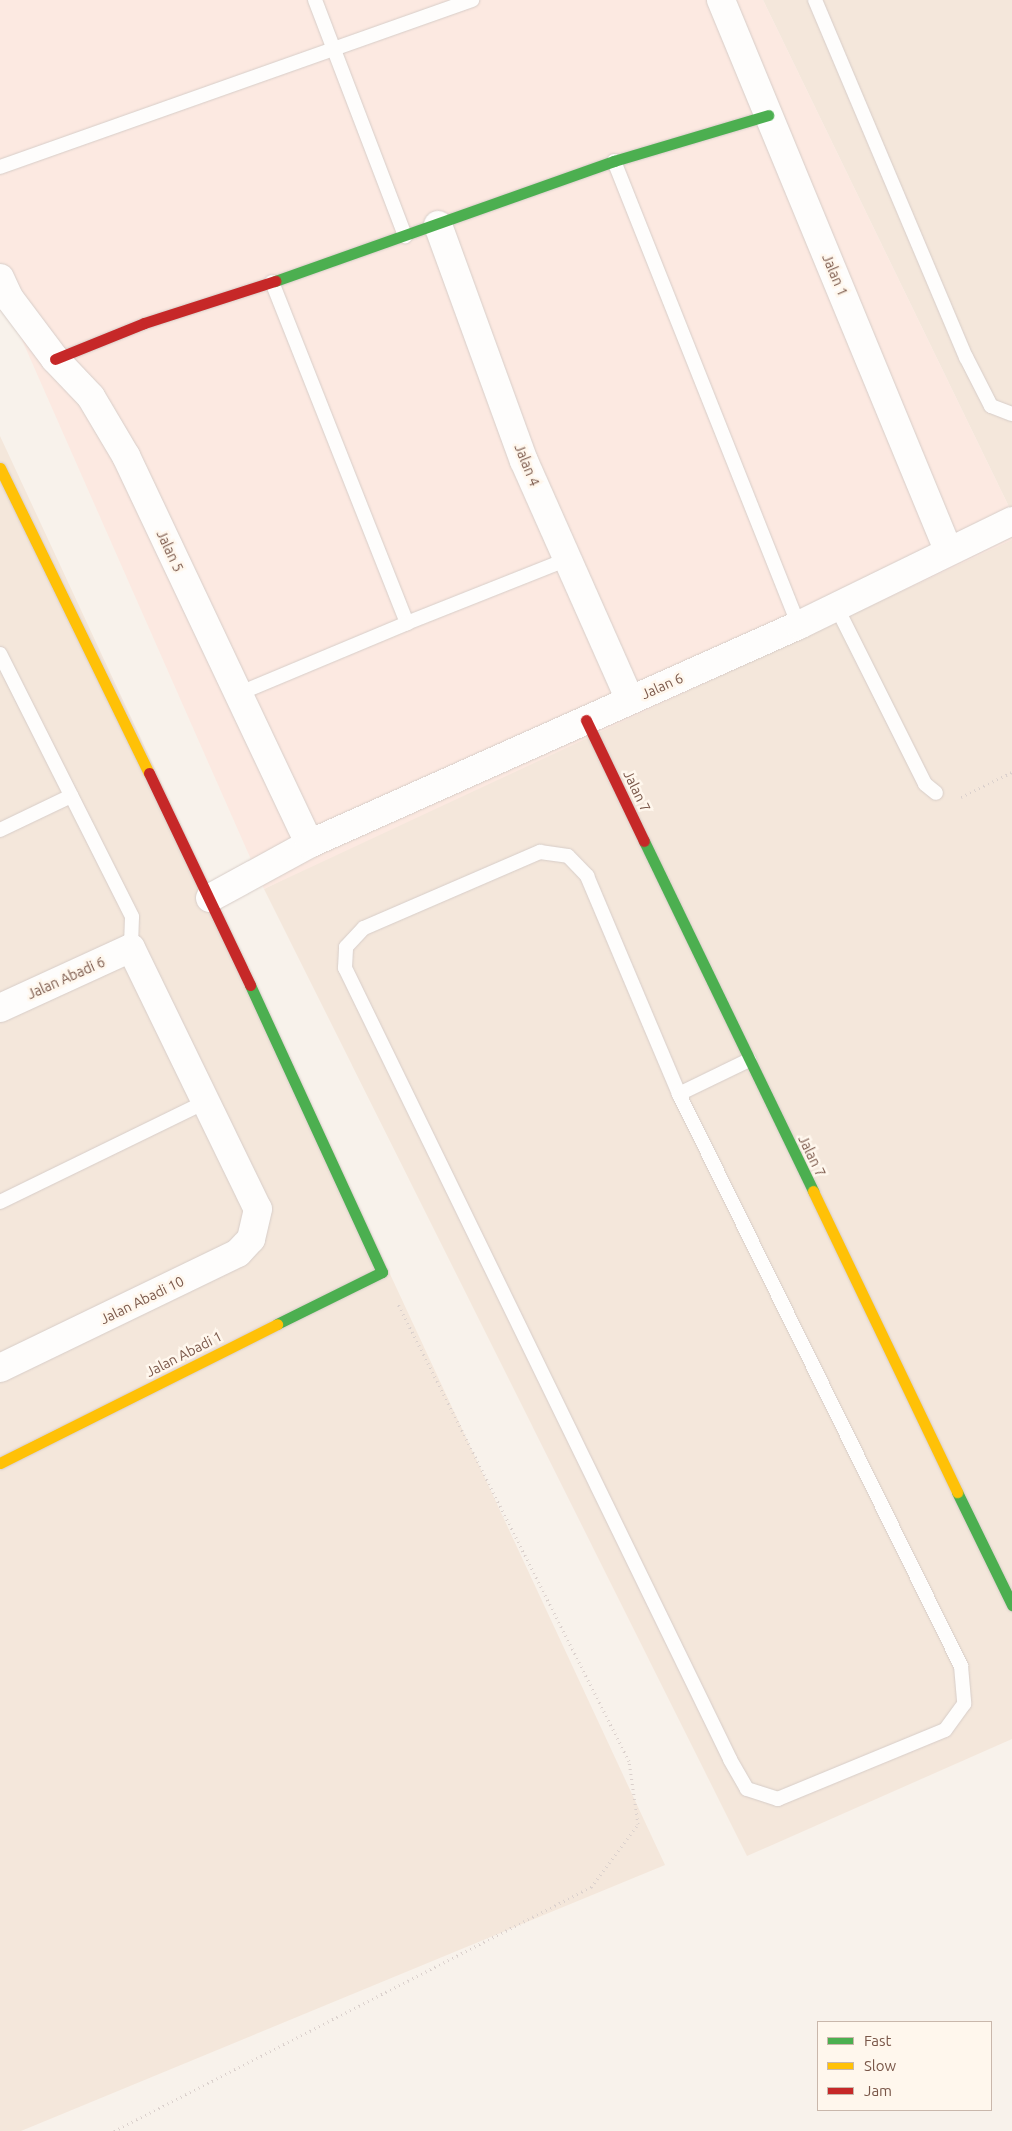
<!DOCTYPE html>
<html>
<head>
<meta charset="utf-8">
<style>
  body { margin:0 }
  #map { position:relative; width:1012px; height:2131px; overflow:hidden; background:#f8f2eb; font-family:Ubuntu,sans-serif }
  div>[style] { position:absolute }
  .residential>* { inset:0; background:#f4e7db }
  .commercial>* { inset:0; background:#fce9e1 }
  .path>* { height:3px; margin-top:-1.5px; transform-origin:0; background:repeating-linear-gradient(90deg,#dbd1cd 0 1px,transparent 0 5px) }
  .roads { filter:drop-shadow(0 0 1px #d7cdc8) drop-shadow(0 0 1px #d7cdc8) }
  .lane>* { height:14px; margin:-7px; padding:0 7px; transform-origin:7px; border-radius:7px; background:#fefdfc }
  .street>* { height:28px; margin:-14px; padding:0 14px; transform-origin:14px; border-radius:14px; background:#fefdfc }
  .fast>* { height:11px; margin:-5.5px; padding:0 5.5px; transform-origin:5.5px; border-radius:5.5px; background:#4caf50 }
  .slow>* { height:11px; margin:-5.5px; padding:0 5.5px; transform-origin:5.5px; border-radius:5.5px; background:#ffc107 }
  .jam>* { height:11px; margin:-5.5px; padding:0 5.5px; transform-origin:5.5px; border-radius:5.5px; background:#c62828 }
  span { translate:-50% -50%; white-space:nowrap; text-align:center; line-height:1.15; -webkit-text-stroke:5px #fff7ed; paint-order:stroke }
  .street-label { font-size:14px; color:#795648 }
  .legend { position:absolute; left:817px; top:2021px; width:175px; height:90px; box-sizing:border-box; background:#fff7ed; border:1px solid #c9b7ab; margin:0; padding:6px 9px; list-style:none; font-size:15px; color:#795648 }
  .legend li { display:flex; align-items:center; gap:10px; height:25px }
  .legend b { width:25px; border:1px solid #c9b7ab }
</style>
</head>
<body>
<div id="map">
  <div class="residential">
    <div style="clip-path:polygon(763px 0,1012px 0,1012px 513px)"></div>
    <div style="clip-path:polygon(0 436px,665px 1865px,21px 2131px,0 2131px)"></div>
    <div style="clip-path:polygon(1012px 521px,1012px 1739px,747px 1856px,264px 889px)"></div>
  </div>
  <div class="commercial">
    <div style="clip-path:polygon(0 0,763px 0,1012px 513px,1012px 540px,264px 889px,0 290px)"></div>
  </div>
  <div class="path">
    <div style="left:961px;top:797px;width:57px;rotate:-26.1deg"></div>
    <div style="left:114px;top:2131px;width:536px;rotate:-27.09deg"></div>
    <div style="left:591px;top:1887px;width:79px;rotate:-53.3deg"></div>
    <div style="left:638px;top:1824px;width:64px;rotate:-98.1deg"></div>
    <div style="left:629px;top:1761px;width:514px;rotate:-116.81deg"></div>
  </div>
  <div class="roads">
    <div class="lane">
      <div style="left:315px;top:0;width:253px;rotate:69.1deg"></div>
      <div style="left:815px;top:0;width:388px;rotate:67.1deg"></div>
      <div style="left:966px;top:357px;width:55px;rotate:63deg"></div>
      <div style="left:991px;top:406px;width:22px;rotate:21deg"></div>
      <div style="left:614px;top:161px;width:500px;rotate:68.3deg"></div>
      <div style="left:0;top:167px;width:501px;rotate:-19.48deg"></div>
      <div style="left:272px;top:282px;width:367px;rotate:68.4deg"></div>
      <div style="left:407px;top:623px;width:173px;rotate:-21.7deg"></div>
      <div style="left:836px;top:606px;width:199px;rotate:63.4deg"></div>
      <div style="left:925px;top:784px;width:14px;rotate:39deg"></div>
      <div style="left:0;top:654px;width:294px;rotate:63.3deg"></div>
      <div style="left:132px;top:917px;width:31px;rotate:92deg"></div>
      <div style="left:240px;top:693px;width:181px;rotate:-22.7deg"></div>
      <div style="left:0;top:830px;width:79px;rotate:-25.6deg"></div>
      <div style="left:540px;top:852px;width:28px;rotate:8deg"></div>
      <div style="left:568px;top:856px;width:28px;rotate:46deg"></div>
      <div style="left:587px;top:876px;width:237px;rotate:67.1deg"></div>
      <div style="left:679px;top:1094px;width:638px;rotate:63.76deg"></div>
      <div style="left:961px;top:1666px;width:38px;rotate:85deg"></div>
      <div style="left:964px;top:1704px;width:32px;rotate:126deg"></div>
      <div style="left:945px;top:1730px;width:181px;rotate:157.6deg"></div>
      <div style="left:778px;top:1799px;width:33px;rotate:-162deg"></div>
      <div style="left:747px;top:1789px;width:34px;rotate:-120deg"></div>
      <div style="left:730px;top:1759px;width:880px;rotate:-115.95deg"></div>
      <div style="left:345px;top:968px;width:21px;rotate:-87deg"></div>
      <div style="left:346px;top:947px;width:26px;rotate:-47deg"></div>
      <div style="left:364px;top:928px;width:192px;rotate:-23.4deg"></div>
      <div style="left:679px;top:1094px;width:78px;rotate:-25.9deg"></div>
      <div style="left:0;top:1202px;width:233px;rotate:-26deg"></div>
    </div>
    <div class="street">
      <div style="left:721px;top:0;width:595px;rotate:67.57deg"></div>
      <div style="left:438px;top:225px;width:251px;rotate:70deg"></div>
      <div style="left:524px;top:461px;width:261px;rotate:66.1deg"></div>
      <div style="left:0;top:278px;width:23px;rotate:65deg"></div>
      <div style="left:10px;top:299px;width:75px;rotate:53.1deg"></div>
      <div style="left:55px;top:359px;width:52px;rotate:46.5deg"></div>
      <div style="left:91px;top:397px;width:69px;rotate:59.3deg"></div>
      <div style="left:126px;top:456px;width:429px;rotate:64.7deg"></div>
      <div style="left:210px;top:898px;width:113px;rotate:-28.6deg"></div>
      <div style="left:309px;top:844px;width:537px;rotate:-24.08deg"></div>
      <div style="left:799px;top:625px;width:237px;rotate:-26deg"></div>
      <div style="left:0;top:1008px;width:144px;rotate:-24.6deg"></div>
      <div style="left:131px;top:948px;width:290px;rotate:64.1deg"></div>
      <div style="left:258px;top:1209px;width:31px;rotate:103deg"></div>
      <div style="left:251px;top:1239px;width:19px;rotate:133deg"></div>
      <div style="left:238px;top:1253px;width:264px;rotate:154.2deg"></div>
    </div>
    <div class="fast">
      <div style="left:275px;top:281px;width:360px;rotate:-19.5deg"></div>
      <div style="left:614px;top:161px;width:161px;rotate:-16.6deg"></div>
      <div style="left:644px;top:841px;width:389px;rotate:64.2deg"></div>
      <div style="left:250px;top:985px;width:316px;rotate:65.3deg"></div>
      <div style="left:382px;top:1272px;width:117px;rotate:153.7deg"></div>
      <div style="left:957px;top:1492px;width:126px;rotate:64deg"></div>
    </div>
    <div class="slow">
      <div style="left:0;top:468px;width:339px;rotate:64deg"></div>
      <div style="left:813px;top:1191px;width:334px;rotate:64.4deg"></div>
      <div style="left:0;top:1463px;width:310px;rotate:-26.6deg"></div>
    </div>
    <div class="jam">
      <div style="left:55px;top:359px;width:96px;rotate:-22deg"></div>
      <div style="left:144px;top:323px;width:138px;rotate:-17.8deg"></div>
      <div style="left:586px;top:720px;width:134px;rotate:64.4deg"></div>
      <div style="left:149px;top:773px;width:235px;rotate:64.5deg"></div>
    </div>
  </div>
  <div class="street-label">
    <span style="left:835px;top:275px;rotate:67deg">Jalan 1</span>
    <span style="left:527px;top:465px;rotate:68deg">Jalan 4</span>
    <span style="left:170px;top:551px;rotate:65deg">Jalan 5</span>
    <span style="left:662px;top:686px;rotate:-24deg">Jalan 6</span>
    <span style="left:637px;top:791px;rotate:64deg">Jalan 7</span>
    <span style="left:66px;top:978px;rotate:-24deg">Jalan Abadi 6</span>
    <span style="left:812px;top:1156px;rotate:64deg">Jalan 7</span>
    <span style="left:142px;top:1300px;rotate:-26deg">Jalan Abadi 10</span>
    <span style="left:184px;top:1354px;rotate:-27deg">Jalan Abadi 1</span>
  </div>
  <ul class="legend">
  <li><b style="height:6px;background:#4caf50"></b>Fast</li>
  <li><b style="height:6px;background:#ffc107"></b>Slow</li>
  <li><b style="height:6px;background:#c62828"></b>Jam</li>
  </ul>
</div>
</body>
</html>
